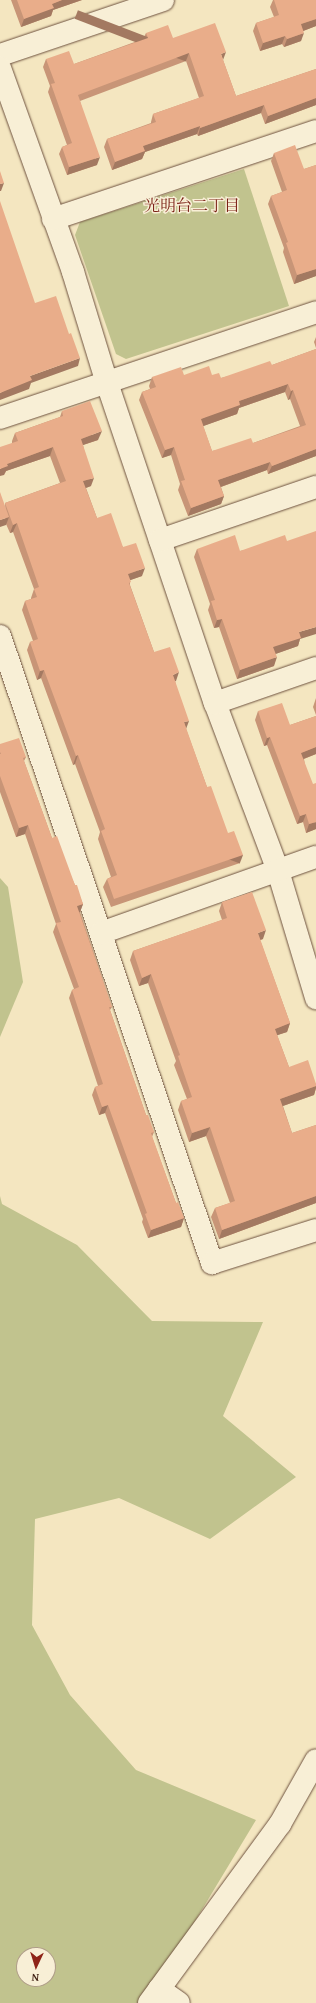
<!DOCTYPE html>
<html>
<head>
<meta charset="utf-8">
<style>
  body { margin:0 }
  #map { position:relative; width:316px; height:2003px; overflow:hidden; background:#f4e6c0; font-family:"Gentium Book Plus","Noto Serif JP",serif }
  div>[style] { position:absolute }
  .green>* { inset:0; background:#c1c38e }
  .roads { filter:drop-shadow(0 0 1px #6e523f) drop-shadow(0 0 1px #6e523f) }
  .minor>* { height:22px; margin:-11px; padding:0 11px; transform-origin:11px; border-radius:11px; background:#f8efd6 }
  .wall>* { inset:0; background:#c89577 }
  .shaded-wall>* { inset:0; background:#a37961; transform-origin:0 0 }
  .building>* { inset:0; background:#e9ad8a }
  span { translate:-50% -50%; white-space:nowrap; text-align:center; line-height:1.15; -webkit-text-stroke:3px #f8efd6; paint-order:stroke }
  .neighbourhood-label { font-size:16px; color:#7a1f14 }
  .north { position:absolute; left:16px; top:1947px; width:40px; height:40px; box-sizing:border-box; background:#f8efd6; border:1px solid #af9d88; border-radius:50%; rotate:184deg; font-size:11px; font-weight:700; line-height:16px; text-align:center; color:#412114 }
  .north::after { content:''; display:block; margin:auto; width:14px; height:18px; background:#8f2418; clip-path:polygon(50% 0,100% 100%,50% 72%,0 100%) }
</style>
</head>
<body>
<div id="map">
  <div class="green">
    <div style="clip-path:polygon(244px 169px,289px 306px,126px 359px,116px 354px,75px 235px,80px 222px)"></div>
    <div style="clip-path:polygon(0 878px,8px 887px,23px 982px,0 1037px)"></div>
    <div style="clip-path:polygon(evenodd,0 1196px,2px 1204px,77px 1245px,152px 1321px,263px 1322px,223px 1416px,296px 1477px,210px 1539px,119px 1498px,35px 1519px,32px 1625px,70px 1695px,136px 1770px,256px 1820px,177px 1951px,139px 2003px,0 2003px,0 1196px,24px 1955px,48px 1955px,48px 1979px,24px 1979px,24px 1955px)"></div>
  </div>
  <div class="roads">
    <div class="minor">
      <div style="left:0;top:55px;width:172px;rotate:-18.6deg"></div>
      <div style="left:0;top:68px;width:217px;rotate:70.3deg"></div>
      <div style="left:73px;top:272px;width:116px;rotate:73deg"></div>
      <div style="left:107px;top:383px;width:338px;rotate:71.4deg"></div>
      <div style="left:215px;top:703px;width:179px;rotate:69.4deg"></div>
      <div style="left:278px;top:871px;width:133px;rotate:73.3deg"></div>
      <div style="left:53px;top:219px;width:277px;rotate:-18.5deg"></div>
      <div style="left:0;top:418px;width:333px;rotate:-18.5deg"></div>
      <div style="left:160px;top:540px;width:165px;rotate:-18.8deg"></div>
      <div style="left:0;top:636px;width:662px;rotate:71.32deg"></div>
      <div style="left:212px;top:1263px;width:109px;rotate:-17.6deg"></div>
      <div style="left:215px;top:703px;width:107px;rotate:-19.1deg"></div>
      <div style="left:101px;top:933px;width:228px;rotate:-19.5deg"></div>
      <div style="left:159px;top:1989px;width:24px;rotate:35deg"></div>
      <div style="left:149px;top:2003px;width:222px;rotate:-53.8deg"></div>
      <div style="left:280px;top:1824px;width:73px;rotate:-60.6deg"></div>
    </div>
  </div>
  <div class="wall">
    <div style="clip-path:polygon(11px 0,82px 0,53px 10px,51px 16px,21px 27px)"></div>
    <div style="clip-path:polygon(273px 0,316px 0,316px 26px,303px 31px,301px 41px,284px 47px,282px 44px,260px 51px,253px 31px,256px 23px,274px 17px,270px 7px)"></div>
    <div style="clip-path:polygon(146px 33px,173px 38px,223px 60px,236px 96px,316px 69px,316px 105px,265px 124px,261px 113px,198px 136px,197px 134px,145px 152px,142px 159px,112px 170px,104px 147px,107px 139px,151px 123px,151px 122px,153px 114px,199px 98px,186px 61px,80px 101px,97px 165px,67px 175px,59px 154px,62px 147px,67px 145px,48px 92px,50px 86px,43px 67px,46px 59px,74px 64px,143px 39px)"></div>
    <div style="clip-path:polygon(274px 153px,304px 169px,316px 165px,316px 276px,294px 284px,283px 252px,284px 248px,268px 204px,271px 196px,282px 192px,271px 161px)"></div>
    <div style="clip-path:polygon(316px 337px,316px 348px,314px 342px)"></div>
    <div style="clip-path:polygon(evenodd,316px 349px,316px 456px,268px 474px,267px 470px,221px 487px,224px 496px,221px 504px,188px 516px,178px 490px,180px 484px,171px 455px,162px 458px,139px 400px,142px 392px,150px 389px,149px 386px,152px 377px,184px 375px,212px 375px,221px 378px,272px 365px,316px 349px,285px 392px,288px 400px,290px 399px,300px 426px,253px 443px,212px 451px,203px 426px,237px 414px,239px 408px,285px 392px)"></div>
    <div style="clip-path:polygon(62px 411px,98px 440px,83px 445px,91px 486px,86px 488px,97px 518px,123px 547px,142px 576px,130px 580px,130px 585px,154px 652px,176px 681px,175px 681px,186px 729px,207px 787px,240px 863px,111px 907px,103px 887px,107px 879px,111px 877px,98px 839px,100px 832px,75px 764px,73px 765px,41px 678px,37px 680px,27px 650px,30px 642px,33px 641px,22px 610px,25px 601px,31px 599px,31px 598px,34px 589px,13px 532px,10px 533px,6px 524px,6px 525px,5px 503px,60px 483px,50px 456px,6px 471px,4px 475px,12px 443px,12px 441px,15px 433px,60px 417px)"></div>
    <div style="clip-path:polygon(287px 541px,300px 639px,298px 646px,275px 654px,274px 666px,237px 679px,219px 627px,214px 628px,208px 610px,210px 604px,194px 557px,197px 549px,240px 551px)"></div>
    <div style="clip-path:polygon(316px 698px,316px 715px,313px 707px)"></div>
    <div style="clip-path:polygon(258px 711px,290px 725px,316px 716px,316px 754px,304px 759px,316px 829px,306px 833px,303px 822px,297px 824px,267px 745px,264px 746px,255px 720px)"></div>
    <div style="clip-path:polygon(0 744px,26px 757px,24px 761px,52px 838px,75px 885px,83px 904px,80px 912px,112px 1007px,110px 1010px,146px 1115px,154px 1132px,152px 1137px,176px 1203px,184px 1218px,181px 1227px,148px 1238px,142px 1222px,143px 1219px,105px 1113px,99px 1115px,92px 1095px,95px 1087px,98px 1086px,69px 998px,72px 990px,74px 989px,53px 932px,56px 924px,25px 834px,16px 837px,0 792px)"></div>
    <div style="clip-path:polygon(222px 902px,263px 939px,260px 940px,290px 1023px,287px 1032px,277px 1035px,289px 1067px,316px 1084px,316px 1088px,314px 1095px,283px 1106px,292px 1133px,316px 1125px,316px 1203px,219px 1239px,211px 1217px,215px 1208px,230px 1203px,206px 1136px,189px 1142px,178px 1110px,181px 1101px,187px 1099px,174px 1065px,176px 1061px,148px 983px,139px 986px,130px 960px,133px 951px,222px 920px,219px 911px)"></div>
  </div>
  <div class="shaded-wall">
    <div style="clip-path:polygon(62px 0,82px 0,53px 10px,51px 16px,21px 27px,24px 19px,52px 4px)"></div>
    <div style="clip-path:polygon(316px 19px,316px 26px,298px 33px,301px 24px)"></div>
    <div style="clip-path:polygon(304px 33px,301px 41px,284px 47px,287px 39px)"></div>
    <div style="clip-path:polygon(285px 36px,282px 44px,260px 51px,263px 43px)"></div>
    <div style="clip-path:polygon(226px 52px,223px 60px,221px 54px)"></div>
    <div style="left:189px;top:53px;width:9px;height:119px;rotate:111deg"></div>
    <div style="clip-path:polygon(316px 98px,316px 105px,265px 124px,268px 116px)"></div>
    <div style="clip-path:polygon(264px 105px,261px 113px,198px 136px,200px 128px)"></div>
    <div style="clip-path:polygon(200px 126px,197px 134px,145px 152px,142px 159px,112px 170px,115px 162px,143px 146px)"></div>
    <div style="clip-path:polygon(100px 157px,97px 165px,67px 175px,69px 167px)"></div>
    <div style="clip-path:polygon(4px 183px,1px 191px,0 191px,0 184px)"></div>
    <div style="clip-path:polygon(316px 269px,316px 276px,294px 284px,297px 275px)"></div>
    <div style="clip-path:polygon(80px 358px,78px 366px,31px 383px,29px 389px,0 400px,0 393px,30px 376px)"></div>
    <div style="clip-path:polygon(288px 384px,285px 392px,239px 408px,237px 414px,198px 428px,201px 419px,239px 401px)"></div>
    <div style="clip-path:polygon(293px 390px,290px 399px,288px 400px,291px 391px)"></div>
    <div style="clip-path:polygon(102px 431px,98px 440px,77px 447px,81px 439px)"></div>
    <div style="clip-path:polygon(53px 447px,50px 456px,6px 471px,4px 475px,0 476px,0 469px,7px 464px)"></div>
    <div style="clip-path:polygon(174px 447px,171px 455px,162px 458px,165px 450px)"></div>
    <div style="clip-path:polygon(316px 449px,316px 456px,268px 474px,272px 466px)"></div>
    <div style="clip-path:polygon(270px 462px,267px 470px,215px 489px,218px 480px)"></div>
    <div style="clip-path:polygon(94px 478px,91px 486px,80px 490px,83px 481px)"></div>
    <div style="clip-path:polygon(224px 496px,221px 504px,188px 516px,191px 508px)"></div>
    <div style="clip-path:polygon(9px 517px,6px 525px,0 527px,0 520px)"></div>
    <div style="clip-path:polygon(17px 523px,13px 532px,10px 533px,13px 525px)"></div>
    <div style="clip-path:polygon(145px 568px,142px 576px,125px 582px,128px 574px)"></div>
    <div style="clip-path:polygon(222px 619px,219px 627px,214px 628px,217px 620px)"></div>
    <div style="clip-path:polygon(316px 627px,316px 634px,300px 639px,298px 646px,270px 656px,273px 647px,299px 632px)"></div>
    <div style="clip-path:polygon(277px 657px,274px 666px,237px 679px,240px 670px)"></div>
    <div style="clip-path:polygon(44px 670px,41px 678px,37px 680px,40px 671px)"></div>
    <div style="clip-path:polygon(179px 672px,176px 681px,170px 683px,173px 675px)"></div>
    <div style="clip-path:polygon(189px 721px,186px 729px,184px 722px)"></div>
    <div style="clip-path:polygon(270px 737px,267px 745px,264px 746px,267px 738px)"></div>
    <div style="clip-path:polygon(316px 747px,316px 754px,298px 761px,301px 753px)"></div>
    <div style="clip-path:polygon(78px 755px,75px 764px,73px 765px,76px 756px)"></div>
    <div style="clip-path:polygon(306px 814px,303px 822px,297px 824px,300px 816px)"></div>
    <div style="clip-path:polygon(316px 822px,316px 829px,306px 833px,309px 824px)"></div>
    <div style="clip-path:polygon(28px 825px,25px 834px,16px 837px,19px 828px)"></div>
    <div style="left:243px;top:855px;width:9px;height:136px;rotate:111deg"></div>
    <div style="clip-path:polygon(83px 904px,80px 912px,74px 914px,77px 906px)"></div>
    <div style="clip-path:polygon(266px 930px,263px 939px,254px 942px,258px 933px)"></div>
    <div style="clip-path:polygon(151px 974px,148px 983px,139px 986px,142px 978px)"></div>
    <div style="clip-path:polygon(290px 1023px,287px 1032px,272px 1037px,275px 1029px)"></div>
    <div style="clip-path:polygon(316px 1086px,316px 1088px,314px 1095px,277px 1108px,280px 1099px)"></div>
    <div style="clip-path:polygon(108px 1105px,105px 1113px,99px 1115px,102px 1107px)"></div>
    <div style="clip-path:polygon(210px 1127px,206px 1136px,189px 1142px,192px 1133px)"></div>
    <div style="clip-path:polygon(316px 1196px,316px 1203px,219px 1239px,222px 1230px)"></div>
    <div style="clip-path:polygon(184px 1218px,181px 1227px,148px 1238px,151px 1230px)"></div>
  </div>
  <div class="building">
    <div style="clip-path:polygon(17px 0,62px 0,52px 4px,54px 8px,24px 19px)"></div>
    <div style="clip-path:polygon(274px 0,316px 0,316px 19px,301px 24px,304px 33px,287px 39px,285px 36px,263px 43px,256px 23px,279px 15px)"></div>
    <div style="clip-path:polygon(215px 23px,226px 52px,221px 54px,236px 96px,316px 69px,316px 98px,268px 116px,264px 105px,200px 128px,200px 126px,143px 146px,145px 151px,115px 162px,107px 139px,156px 122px,153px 114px,204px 96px,189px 53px,78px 95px,100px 157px,69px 167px,62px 147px,72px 143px,51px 84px,55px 83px,46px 59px,69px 51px,74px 64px,148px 38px,146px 33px,168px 25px,173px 38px)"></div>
    <div style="clip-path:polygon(295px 145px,304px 169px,316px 165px,316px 269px,297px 275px,286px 243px,288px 242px,271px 196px,287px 190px,274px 153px)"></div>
    <div style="clip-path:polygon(0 171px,4px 183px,0 184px)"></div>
    <div style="clip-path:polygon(0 201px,35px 303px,56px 296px,69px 334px,71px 333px,80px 358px,30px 376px,32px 380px,0 393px)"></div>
    <div style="clip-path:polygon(evenodd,316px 349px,316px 449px,272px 466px,270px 462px,218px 480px,224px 496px,191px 508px,181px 481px,185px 480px,174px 447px,165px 450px,142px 392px,156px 387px,152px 377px,181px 367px,184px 375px,209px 366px,212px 375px,219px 373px,221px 378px,270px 361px,272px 365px,316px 349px,288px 384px,291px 391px,293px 390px,306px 425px,253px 443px,251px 438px,212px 451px,201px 419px,240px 405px,239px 401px,288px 384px)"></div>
    <div style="clip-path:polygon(90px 401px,102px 431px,81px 439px,94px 478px,83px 481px,97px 518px,111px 513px,123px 547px,136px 543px,145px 568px,128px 574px,131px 582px,129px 583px,154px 652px,170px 647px,179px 672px,173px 675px,189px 721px,184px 722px,207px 787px,211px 786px,228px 833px,234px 831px,243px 855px,114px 899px,107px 879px,117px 875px,101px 831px,105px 829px,78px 755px,76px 756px,44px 670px,40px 671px,30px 642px,38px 639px,25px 601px,37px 597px,34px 589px,39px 587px,17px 523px,13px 525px,5px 503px,66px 481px,53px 447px,7px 464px,8px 466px,0 469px,0 447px,18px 441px,15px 433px,63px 416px,62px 411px)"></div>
    <div style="clip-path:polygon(0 492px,9px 517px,0 520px)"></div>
    <div style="clip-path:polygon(316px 531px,316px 627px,299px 632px,301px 638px,273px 647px,277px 657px,240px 670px,222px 619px,217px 620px,211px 601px,215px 600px,197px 549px,235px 535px,240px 551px,285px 535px,287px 541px)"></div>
    <div style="clip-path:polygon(282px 703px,290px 725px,316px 716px,316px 747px,301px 753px,313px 784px,316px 783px,316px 822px,309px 824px,306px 814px,300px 816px,270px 737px,267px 738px,258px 711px)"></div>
    <div style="clip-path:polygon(19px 738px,26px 757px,23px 758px,52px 838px,57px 836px,75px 885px,77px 885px,83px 904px,77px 906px,112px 1007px,109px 1007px,146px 1115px,148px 1115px,154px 1132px,151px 1133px,176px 1203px,178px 1202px,184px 1218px,151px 1230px,145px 1214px,147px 1213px,108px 1105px,102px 1107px,95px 1087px,103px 1084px,72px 990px,79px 987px,56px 923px,61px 922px,28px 825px,19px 828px,0 776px,0 754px,1px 754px,0 752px,0 744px)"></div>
    <div style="clip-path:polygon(252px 892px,266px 930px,258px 933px,290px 1023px,275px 1029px,289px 1067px,308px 1060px,316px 1084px,316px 1086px,280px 1099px,292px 1133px,316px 1125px,316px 1196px,222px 1230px,215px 1208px,235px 1201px,210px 1127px,192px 1133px,181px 1101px,192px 1097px,178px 1056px,180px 1055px,151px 974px,142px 978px,133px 951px,227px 918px,222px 902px)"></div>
  </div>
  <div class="neighbourhood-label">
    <span style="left:192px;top:205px">光明台二丁目</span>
  </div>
  <div class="north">N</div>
</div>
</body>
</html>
